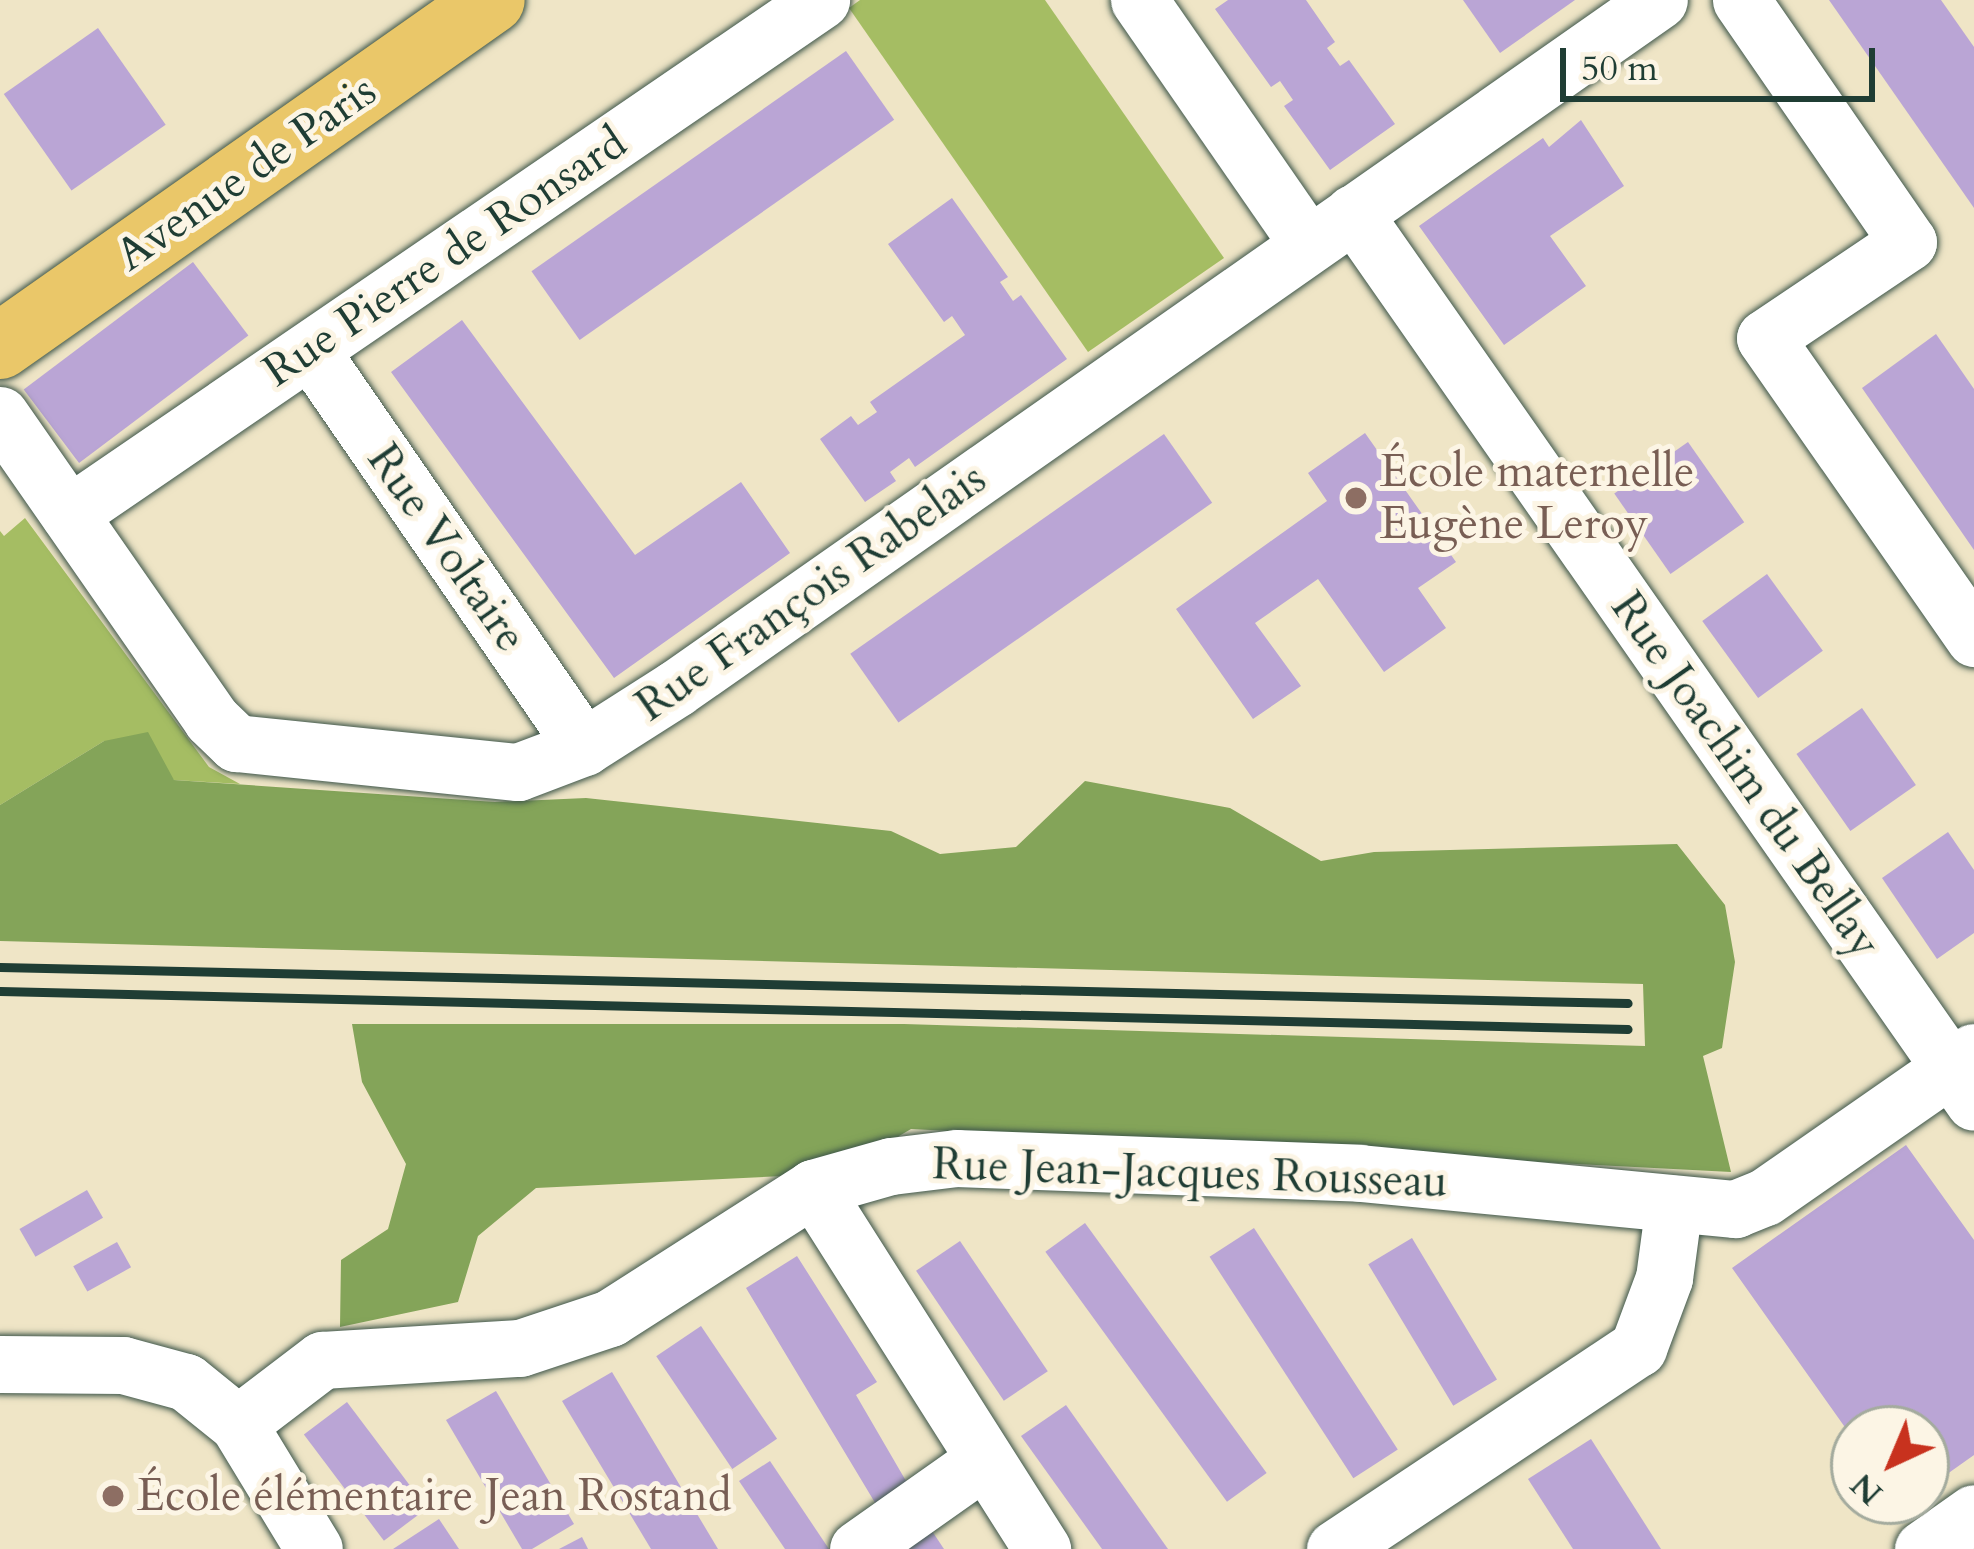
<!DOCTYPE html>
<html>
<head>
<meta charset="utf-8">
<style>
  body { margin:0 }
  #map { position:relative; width:1974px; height:1549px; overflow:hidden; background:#efe5c6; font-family:Cardo,serif }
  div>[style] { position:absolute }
  .green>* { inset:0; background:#a5bd63 }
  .forest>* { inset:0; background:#84a459 }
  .building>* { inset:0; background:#baa5d5; transform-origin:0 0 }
  .roads { filter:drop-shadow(0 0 3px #3e564a) drop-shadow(0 0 3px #3e564a) }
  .minor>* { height:57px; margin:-28.5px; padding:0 28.5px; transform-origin:28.5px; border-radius:28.5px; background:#fff }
  .major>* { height:66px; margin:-33px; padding:0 33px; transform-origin:33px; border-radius:33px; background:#eac769 }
  .rail>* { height:9px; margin:-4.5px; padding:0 4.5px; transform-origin:4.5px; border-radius:4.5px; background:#1f3d34 }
  .dots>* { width:33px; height:33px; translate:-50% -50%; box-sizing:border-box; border:6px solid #fcf5e5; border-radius:50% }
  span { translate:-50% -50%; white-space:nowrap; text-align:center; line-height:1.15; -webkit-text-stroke:10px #fcf5e5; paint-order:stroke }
  .street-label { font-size:45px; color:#1f3d34 }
  .education-label { font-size:45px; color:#785e54 }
  .left { translate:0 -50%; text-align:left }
  .north { position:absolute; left:1830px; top:1405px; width:120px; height:120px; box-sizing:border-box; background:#fcf5e5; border:3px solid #a4ab9e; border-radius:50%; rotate:224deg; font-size:33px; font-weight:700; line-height:48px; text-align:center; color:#1f3d34 }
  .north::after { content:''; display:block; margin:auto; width:42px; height:54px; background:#c8321e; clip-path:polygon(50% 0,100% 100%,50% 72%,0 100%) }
  .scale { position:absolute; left:1560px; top:48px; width:315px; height:54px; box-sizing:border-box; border:6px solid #1f3d34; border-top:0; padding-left:15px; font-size:36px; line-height:42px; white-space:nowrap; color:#1f3d34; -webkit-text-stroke:9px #fcf5e5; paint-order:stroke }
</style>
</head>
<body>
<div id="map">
  <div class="green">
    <div style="clip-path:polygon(860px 0,1045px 0,1224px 258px,1088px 352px,849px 8px)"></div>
    <div style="clip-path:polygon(25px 518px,209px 767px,240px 784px,174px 780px,104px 741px,0 805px,0 531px,4px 536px)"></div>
  </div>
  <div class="forest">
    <div style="clip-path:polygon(148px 732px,174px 780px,495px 802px,586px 798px,891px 831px,940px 854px,1016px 847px,1085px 781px,1230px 808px,1321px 861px,1374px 852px,1677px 844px,1725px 905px,1735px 962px,1722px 1048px,1703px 1056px,1731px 1172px,911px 1129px,860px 1159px,783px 1176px,536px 1188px,478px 1236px,458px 1302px,340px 1327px,341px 1260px,388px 1229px,406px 1164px,362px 1082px,352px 1024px,904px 1024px,1645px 1046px,1643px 984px,0 941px,0 805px,104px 741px)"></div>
  </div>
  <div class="building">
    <div style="clip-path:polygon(1228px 0,1306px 0,1335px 42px,1327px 48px,1340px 66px,1349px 60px,1395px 124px,1330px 170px,1284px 106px,1293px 100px,1280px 81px,1271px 87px,1215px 9px)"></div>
    <div style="clip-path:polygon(1463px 0,1575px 0,1500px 53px)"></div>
    <div style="clip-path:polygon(1829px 0,1941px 0,1974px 47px,1974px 208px)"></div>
    <div style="left:98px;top:28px;width:118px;height:115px;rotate:55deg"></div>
    <div style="left:846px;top:51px;width:84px;height:384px;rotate:55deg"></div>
    <div style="clip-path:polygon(1581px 120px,1624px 186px,1550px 236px,1586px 286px,1504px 345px,1419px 226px,1543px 138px,1549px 147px)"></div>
    <div style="clip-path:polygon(952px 198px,1008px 277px,1000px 282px,1013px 301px,1021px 295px,1067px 359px,915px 467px,909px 458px,890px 472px,896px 481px,865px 502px,820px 439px,851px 416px,858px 425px,877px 412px,870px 402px,965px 335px,952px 316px,944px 322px,888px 244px)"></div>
    <div style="left:193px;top:262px;width:92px;height:212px;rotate:53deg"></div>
    <div style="clip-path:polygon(462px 320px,635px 555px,741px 482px,790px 553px,614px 678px,391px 372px)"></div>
    <div style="clip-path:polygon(1936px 334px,1974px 389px,1974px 550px,1862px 388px)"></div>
    <div style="clip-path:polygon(1365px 433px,1456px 562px,1418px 588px,1446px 628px,1384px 672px,1318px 579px,1255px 623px,1301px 686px,1253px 719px,1176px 609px,1327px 501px,1308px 473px)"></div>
    <div style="left:1164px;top:434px;width:84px;height:383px;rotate:55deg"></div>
    <div style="left:1688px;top:442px;width:98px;height:90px;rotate:55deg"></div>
    <div style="left:1767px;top:574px;width:95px;height:80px;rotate:54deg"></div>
    <div style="left:1862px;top:708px;width:94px;height:80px;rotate:55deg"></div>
    <div style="clip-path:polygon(1948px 832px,1974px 870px,1974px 933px,1937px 959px,1882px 878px)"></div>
    <div style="clip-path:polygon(1906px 1145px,1974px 1240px,1974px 1455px,1926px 1489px,1926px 1429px,1854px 1429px,1854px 1440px,1732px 1268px)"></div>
    <div style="left:87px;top:1190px;width:32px;height:78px;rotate:60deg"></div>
    <div style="left:1085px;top:1223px;width:309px;height:49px;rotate:54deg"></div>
    <div style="left:1254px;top:1228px;width:264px;height:53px;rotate:57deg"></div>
    <div style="left:1412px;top:1238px;width:165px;height:51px;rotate:59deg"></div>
    <div style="left:960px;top:1241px;width:157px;height:53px;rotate:56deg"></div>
    <div style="left:117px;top:1242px;width:29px;height:50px;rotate:61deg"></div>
    <div style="clip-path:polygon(797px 1256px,877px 1382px,856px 1395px,913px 1493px,880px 1511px,746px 1288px)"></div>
    <div style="left:701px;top:1326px;width:136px;height:54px;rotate:56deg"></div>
    <div style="clip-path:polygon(612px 1372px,718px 1549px,651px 1549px,562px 1401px)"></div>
    <div style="clip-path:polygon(496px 1391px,574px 1524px,532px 1549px,522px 1549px,446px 1420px)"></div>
    <div style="left:347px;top:1402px;width:133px;height:54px;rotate:53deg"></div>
    <div style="clip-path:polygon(1066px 1405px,1168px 1549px,1102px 1549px,1021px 1436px)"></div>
    <div style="clip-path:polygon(1591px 1439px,1661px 1549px,1573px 1549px,1528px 1479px)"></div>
    <div style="clip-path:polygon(770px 1461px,829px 1549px,785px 1549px,739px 1481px)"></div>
    <div style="clip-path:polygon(922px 1516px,944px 1549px,893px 1549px)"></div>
    <div style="clip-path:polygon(439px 1519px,459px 1549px,393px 1549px)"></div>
    <div style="clip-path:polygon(582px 1537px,588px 1549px,559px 1549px)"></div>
  </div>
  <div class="roads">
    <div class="minor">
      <div style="left:1139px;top:0;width:297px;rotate:55.3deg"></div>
      <div style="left:1741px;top:0;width:294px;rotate:55.4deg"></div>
      <div style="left:1908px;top:242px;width:172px;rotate:146.1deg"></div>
      <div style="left:1765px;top:338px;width:366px;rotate:55.1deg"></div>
      <div style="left:1353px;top:213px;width:1084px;rotate:55.06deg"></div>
      <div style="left:310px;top:350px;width:482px;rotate:55.4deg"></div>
      <div style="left:0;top:415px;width:370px;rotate:55.2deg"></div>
      <div style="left:211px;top:719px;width:35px;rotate:44deg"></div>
      <div style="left:236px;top:743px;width:283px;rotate:5.9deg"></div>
      <div style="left:518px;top:772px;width:71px;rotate:-20.7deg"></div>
      <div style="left:584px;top:747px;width:108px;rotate:-32.5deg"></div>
      <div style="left:675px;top:689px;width:1201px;rotate:-35deg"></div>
      <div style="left:69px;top:514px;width:911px;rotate:-34.35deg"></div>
      <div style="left:813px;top:1188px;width:428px;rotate:57.6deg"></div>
      <div style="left:0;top:1364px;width:123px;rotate:0.5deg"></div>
      <div style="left:123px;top:1365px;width:65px;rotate:15.1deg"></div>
      <div style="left:186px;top:1382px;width:67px;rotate:38.9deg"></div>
      <div style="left:238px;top:1424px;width:146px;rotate:58.7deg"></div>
      <div style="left:238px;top:1424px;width:106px;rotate:-37.3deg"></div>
      <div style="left:322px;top:1360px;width:198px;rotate:-3.5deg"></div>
      <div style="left:520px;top:1348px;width:95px;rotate:-18.4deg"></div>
      <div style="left:610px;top:1318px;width:241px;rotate:-32.6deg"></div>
      <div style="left:813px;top:1188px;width:81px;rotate:-15.8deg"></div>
      <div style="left:891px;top:1166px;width:66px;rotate:-6.9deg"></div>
      <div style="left:957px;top:1158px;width:403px;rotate:2.1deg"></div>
      <div style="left:1360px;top:1173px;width:377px;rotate:5.5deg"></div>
      <div style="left:1735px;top:1209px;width:32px;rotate:-22deg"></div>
      <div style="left:1765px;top:1197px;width:254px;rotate:-34.8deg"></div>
      <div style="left:858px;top:1549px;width:154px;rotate:-35.2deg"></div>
      <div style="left:1335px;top:1549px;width:364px;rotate:-33.6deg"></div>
      <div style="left:1638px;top:1348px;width:75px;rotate:-69.6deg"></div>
      <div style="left:1664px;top:1278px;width:75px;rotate:-82.3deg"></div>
      <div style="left:1923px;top:1549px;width:62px;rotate:-35.2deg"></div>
    </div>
    <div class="major">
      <div style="left:0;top:346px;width:601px;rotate:-35.12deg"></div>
    </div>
  </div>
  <div class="rail">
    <div style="left:0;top:967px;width:1628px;rotate:1.27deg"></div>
    <div style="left:0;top:991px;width:1628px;rotate:1.34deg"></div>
  </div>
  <div class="dots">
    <div style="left:1356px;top:498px;background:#8d6e63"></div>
    <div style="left:113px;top:1496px;background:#8d6e63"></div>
  </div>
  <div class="street-label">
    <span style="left:246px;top:173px;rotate:-35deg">Avenue de Paris</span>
    <span style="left:445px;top:257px;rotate:-34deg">Rue Pierre de Ronsard</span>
    <span style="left:447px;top:548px;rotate:55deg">Rue Voltaire</span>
    <span style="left:811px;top:592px;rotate:-35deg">Rue François Rabelais</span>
    <span style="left:1746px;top:775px;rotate:55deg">Rue Joachim du Bellay</span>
    <span style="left:1190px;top:1173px;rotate:2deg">Rue Jean-Jacques Rousseau</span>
  </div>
  <div class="education-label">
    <span class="left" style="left:1380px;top:498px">École maternelle<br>Eugène Leroy</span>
    <span class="left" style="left:137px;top:1496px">École élémentaire Jean Rostand</span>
  </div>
  <div class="north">N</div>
  <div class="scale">50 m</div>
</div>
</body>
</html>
